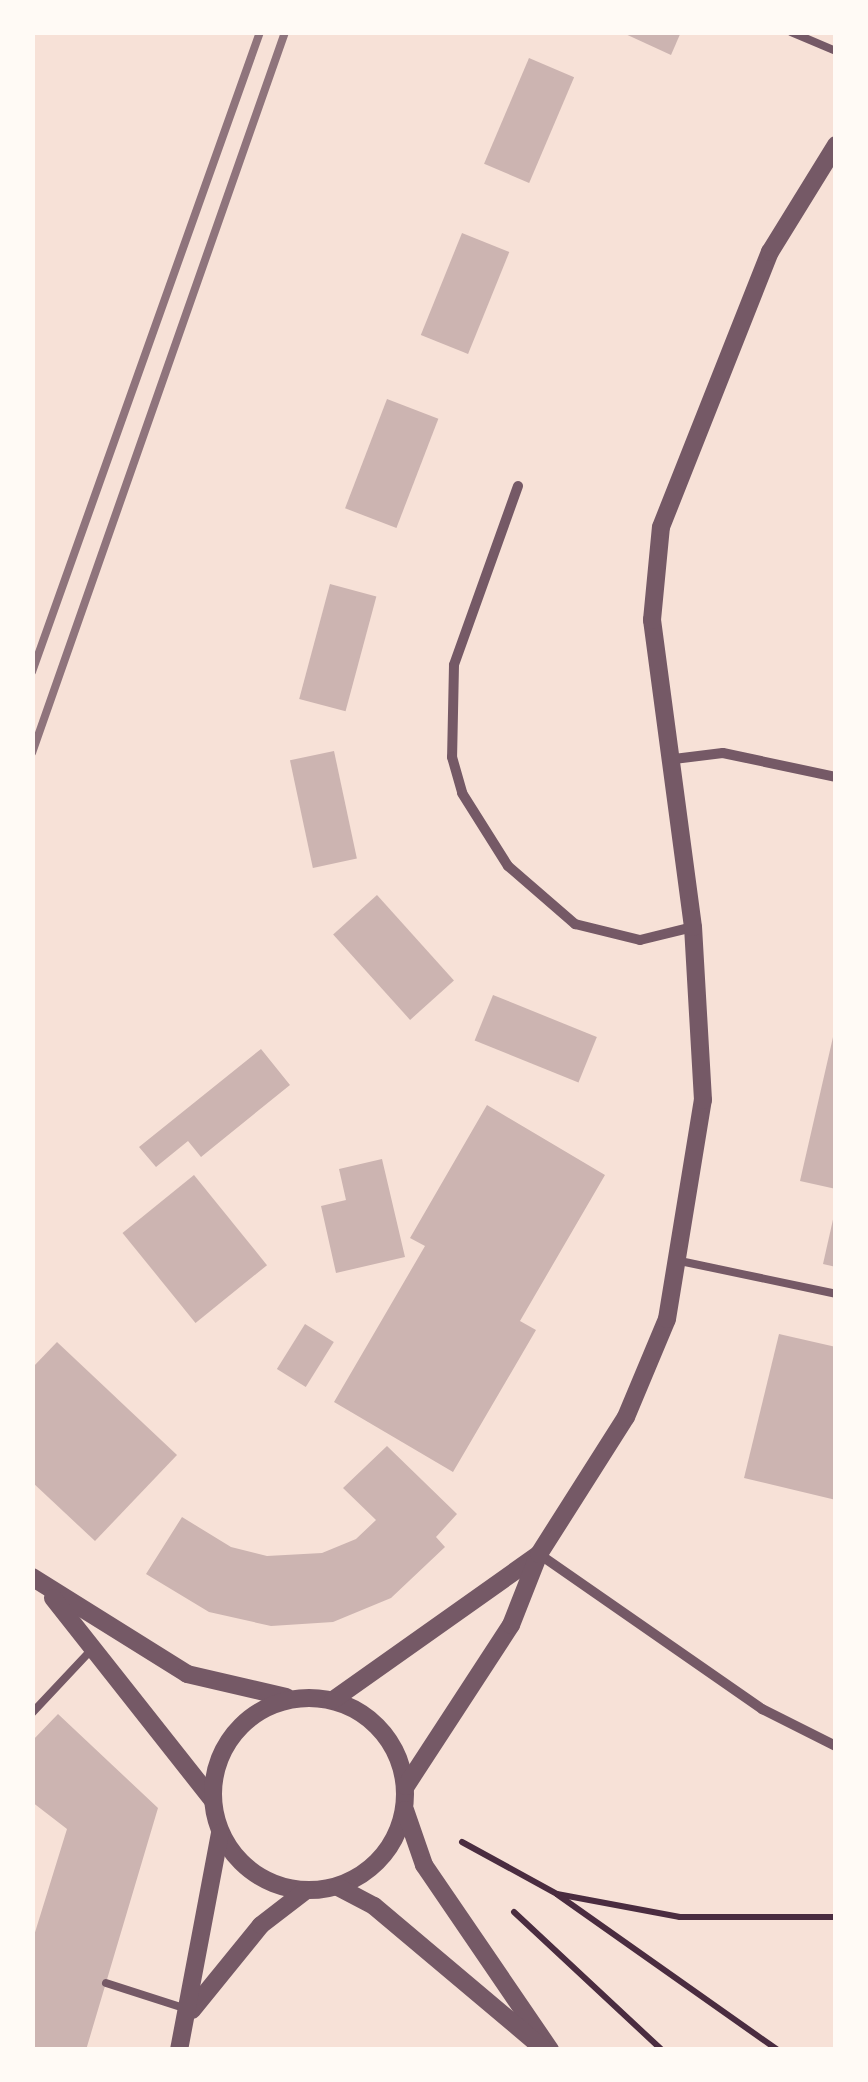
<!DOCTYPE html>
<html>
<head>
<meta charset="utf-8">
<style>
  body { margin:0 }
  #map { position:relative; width:868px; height:2082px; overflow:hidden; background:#f7e1d7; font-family:"Source Sans 3",sans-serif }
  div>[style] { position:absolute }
  .building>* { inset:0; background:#ccb4b1; transform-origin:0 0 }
  .path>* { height:6px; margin:-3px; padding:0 3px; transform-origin:3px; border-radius:3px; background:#4a2c40 }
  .service>* { height:8px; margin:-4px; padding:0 4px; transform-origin:4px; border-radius:4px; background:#755966 }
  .minor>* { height:10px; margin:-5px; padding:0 5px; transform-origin:5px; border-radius:5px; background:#755966 }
  .tertiary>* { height:18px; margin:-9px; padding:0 9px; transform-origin:9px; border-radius:9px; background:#755966 }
  .tertiary>.ring { margin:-9px; padding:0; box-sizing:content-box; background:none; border:18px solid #755966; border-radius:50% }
  .rail>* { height:8px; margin:-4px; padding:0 4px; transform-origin:4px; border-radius:4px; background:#8f747c }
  span { translate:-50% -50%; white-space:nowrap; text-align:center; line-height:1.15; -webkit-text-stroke:10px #fffaf5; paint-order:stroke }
  .frame { position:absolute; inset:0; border:35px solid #fffaf5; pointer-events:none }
</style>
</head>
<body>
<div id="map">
  <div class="building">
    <div style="clip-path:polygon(621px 32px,681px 32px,671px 55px)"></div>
    <div style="left:529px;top:58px;width:49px;height:115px;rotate:23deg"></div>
    <div style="left:462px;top:233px;width:51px;height:110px;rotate:22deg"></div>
    <div style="left:387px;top:399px;width:55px;height:117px;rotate:21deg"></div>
    <div style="left:330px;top:584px;width:48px;height:119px;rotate:15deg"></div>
    <div style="left:334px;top:751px;width:110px;height:45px;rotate:78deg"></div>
    <div style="left:377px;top:895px;width:115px;height:59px;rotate:48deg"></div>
    <div style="left:493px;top:995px;width:112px;height:49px;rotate:22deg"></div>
    <div style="clip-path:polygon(836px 1024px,836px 1189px,800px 1181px)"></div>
    <div style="clip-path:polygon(261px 1049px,290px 1085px,201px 1157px,188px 1141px,156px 1167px,139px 1147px)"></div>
    <div style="clip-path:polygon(487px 1105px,605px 1175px,520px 1321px,536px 1330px,453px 1472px,334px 1402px,425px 1246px,410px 1238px)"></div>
    <div style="clip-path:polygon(382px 1159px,405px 1257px,336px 1273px,321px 1206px,346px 1200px,339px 1169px)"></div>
    <div style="left:194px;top:1175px;width:116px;height:92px;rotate:51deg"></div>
    <div style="clip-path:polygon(834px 1215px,836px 1215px,836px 1267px,823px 1264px)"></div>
    <div style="left:305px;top:1324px;width:34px;height:53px;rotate:32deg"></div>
    <div style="clip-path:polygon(779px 1334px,836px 1347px,836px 1500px,744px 1478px)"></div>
    <div style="clip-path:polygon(57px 1342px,177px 1455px,95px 1541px,32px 1482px,32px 1368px)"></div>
    <div style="clip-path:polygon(387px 1446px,457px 1514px,436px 1537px,445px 1547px,391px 1598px,333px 1622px,271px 1626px,209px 1612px,146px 1574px,182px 1517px,231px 1547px,267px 1556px,322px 1553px,356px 1539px,376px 1520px,343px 1488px)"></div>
    <div style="clip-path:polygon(58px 1714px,158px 1808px,86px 2050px,32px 2050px,32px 1942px,67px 1829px,32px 1802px,32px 1741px)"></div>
  </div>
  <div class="path">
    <div style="left:462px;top:1842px;width:108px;rotate:28.7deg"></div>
    <div style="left:557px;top:1894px;width:125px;rotate:10.6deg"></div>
    <div style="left:680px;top:1917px;width:156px"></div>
    <div style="left:558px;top:1895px;width:269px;rotate:35.2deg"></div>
    <div style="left:514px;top:1912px;width:202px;rotate:43deg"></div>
  </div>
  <div class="service">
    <div style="left:791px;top:32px;width:49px;rotate:22.9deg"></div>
    <div style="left:680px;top:1261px;width:159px;rotate:11.9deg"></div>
    <div style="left:32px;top:1713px;width:89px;rotate:-46.8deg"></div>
    <div style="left:106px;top:1983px;width:85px;rotate:17.8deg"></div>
  </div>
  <div class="minor">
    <div style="left:518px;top:486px;width:190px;rotate:109.7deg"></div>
    <div style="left:454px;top:665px;width:92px;rotate:91.2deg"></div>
    <div style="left:452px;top:757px;width:37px;rotate:74deg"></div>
    <div style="left:462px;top:793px;width:86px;rotate:57.8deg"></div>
    <div style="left:508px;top:866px;width:89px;rotate:40.9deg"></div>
    <div style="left:575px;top:924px;width:67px;rotate:13.8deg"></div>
    <div style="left:640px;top:940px;width:55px;rotate:-13.8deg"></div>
    <div style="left:674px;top:759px;width:49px;rotate:-7deg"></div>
    <div style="left:723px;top:753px;width:116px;rotate:12deg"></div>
    <div style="left:539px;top:1554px;width:272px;rotate:34.8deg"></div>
    <div style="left:762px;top:1709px;width:83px;rotate:26.6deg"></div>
  </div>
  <div class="tertiary">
    <div style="left:32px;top:1577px;width:183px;rotate:32deg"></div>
    <div style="left:187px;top:1674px;width:102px;rotate:13.1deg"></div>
    <div style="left:53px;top:1598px;width:256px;rotate:51.7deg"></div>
    <div class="ring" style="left:213px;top:1698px;width:174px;height:174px"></div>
    <div style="left:333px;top:1700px;width:252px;rotate:-35.3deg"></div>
    <div style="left:406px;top:1786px;width:192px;rotate:-56.9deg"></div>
    <div style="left:511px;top:1625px;width:76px;rotate:-68.5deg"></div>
    <div style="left:539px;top:1554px;width:162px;rotate:-57.6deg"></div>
    <div style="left:626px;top:1417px;width:106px;rotate:-67.3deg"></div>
    <div style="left:667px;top:1319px;width:222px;rotate:-80.7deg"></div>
    <div style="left:703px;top:1100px;width:173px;rotate:-93.3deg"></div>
    <div style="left:693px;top:927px;width:310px;rotate:-97.6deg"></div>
    <div style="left:652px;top:620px;width:93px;rotate:-84.5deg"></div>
    <div style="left:661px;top:527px;width:296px;rotate:-68.4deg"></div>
    <div style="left:770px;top:252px;width:126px;rotate:-58.3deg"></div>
    <div style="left:405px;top:1810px;width:58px;rotate:70.9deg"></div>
    <div style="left:424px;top:1865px;width:224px;rotate:55.7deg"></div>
    <div style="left:338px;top:1887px;width:41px;rotate:27.8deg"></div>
    <div style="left:374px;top:1906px;width:222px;rotate:40.1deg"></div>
    <div style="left:192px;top:2010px;width:109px;rotate:-50.9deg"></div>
    <div style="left:261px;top:1925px;width:56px;rotate:-37.7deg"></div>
    <div style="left:179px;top:2050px;width:221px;rotate:-79.3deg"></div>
  </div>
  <div class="rail">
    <div style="left:32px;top:672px;width:679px;rotate:-70.39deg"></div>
    <div style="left:32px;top:753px;width:764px;rotate:-70.66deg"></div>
  </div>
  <div class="frame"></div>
</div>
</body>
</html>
